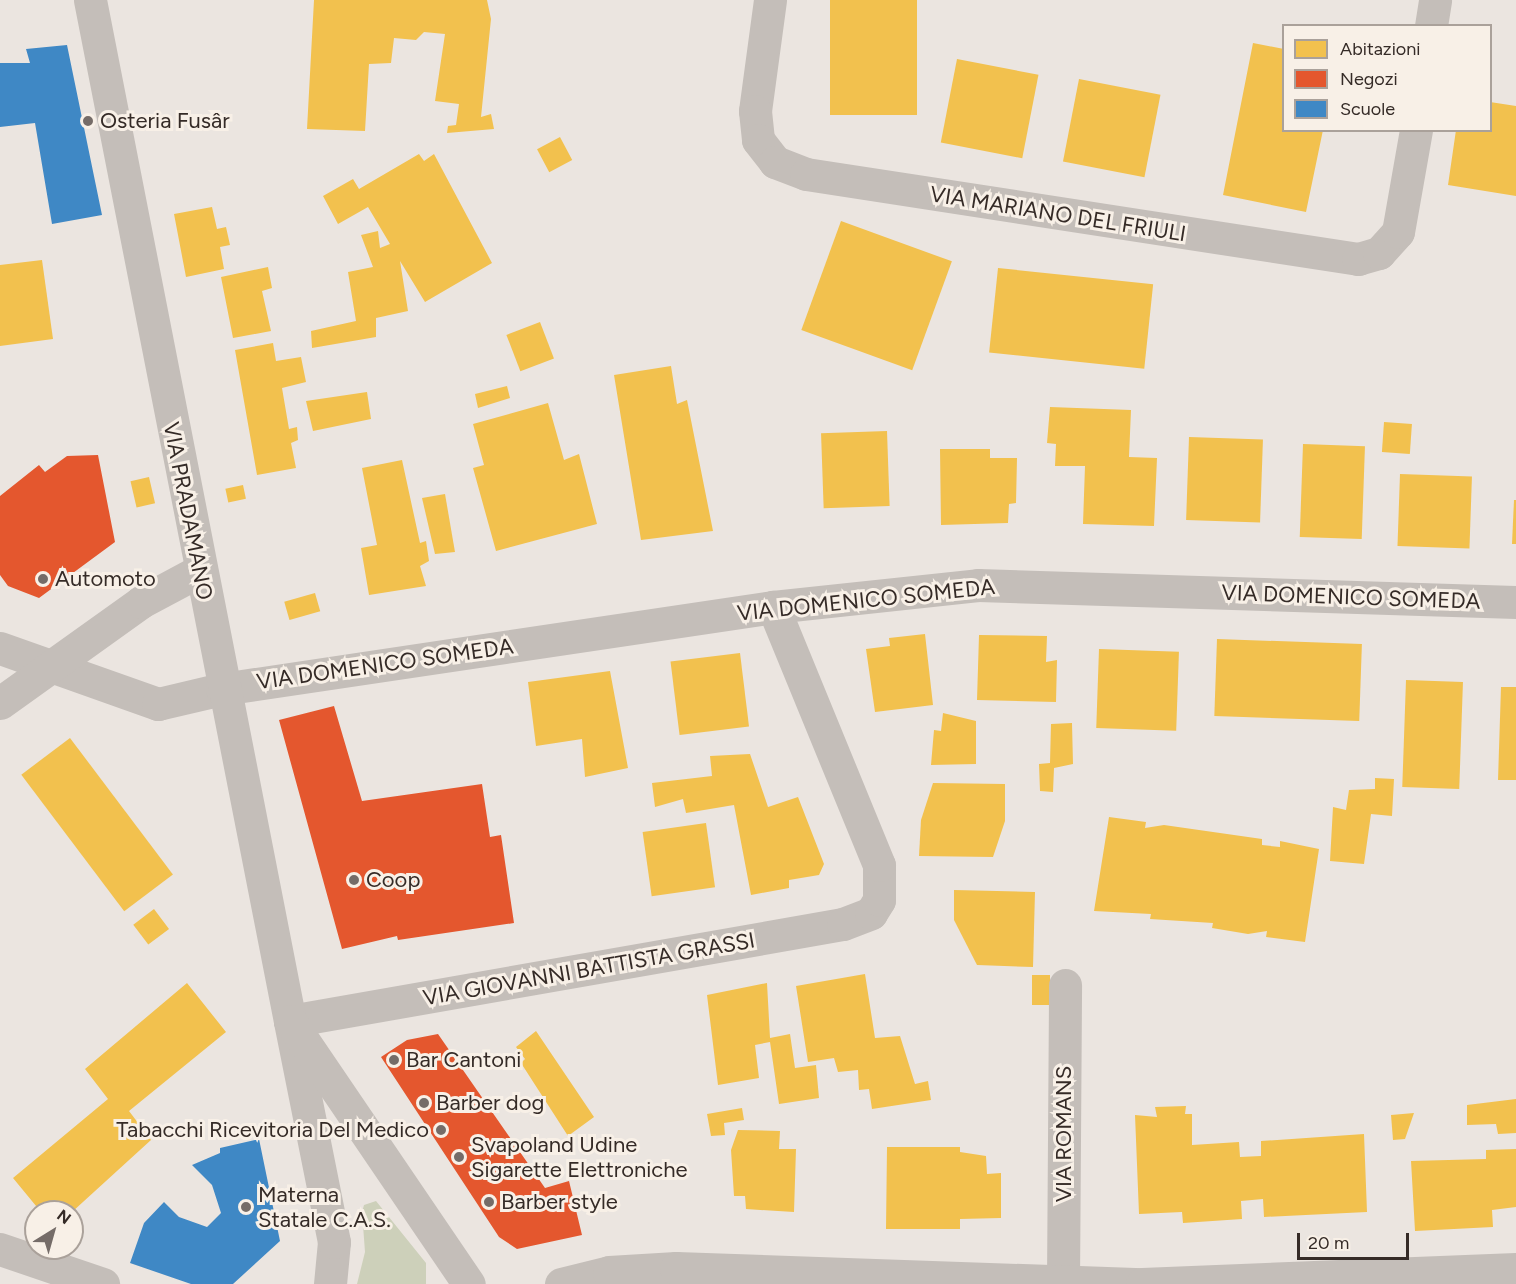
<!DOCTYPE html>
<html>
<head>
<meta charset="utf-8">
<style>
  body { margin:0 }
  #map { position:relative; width:1516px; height:1284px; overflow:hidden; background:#ebe5e0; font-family:Figtree,sans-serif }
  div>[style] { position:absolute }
  .green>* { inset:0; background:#cdd0ba }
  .homes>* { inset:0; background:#f2c14e; transform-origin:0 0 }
  .shops>* { inset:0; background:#e4572e }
  .schools>* { inset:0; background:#3f88c5 }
  .minor>* { height:33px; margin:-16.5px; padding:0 16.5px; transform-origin:16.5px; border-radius:16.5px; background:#c4beb9 }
  .tertiary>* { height:33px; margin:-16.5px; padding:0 16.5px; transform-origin:16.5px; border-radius:16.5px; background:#c4beb9 }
  .dots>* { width:16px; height:16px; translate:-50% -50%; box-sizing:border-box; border:3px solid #f8f0e7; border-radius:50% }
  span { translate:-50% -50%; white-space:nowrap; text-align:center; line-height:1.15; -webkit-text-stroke:6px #f8f0e7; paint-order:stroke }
  .poi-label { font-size:22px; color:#352b27 }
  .left { translate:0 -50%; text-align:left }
  .right { translate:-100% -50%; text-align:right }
  .street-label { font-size:22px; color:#352b27 }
  .legend { position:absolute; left:1282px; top:24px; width:210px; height:108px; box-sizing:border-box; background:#f8f0e7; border:2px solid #aaa19a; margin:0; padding:8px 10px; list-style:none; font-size:18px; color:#352b27 }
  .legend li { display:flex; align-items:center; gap:12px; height:30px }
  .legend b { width:30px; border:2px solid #aaa19a }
  .north { position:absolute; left:24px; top:1200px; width:60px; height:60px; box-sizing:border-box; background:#f8f0e7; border:2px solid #aaa19a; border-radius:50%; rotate:37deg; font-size:16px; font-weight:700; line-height:24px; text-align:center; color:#352b27 }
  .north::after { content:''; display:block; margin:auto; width:21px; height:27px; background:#756c68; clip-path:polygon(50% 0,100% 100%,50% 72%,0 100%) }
  .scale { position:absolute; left:1297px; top:1233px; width:112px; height:27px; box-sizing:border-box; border:3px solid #352b27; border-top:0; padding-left:8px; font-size:18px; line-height:21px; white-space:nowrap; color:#352b27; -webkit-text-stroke:4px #f8f0e7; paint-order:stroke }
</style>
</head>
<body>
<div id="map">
  <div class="green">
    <div style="clip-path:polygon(376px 1201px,426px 1263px,426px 1284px,357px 1284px,365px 1252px,362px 1212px,364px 1205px)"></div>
  </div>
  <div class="homes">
    <div style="clip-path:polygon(314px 0,487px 0,491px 19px,481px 117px,491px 114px,494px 129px,447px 133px,448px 126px,456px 125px,459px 104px,435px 101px,445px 34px,424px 32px,416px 40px,394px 38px,391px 63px,369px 64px,365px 131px,307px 129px)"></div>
    <div style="left:830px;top:0;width:87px;height:115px"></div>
    <div style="clip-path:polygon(1253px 43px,1284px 49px,1284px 130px,1323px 130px,1306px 212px,1223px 195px)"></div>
    <div style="left:957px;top:59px;width:83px;height:85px;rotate:11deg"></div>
    <div style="left:1079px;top:79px;width:83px;height:84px;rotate:11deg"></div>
    <div style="clip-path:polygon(1490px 102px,1516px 106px,1516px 196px,1448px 185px,1456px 130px,1490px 130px)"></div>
    <div style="left:560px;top:137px;width:26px;height:26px;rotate:62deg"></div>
    <div style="clip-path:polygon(419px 154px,424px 161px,434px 154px,492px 263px,425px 302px,400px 261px,408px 311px,376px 318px,376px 337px,312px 348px,311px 331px,356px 321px,348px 272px,373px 267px,361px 235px,378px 231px,380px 248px,390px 244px,368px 207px,338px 224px,323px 196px,353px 179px,359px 189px)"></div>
    <div style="clip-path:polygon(212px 207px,217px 229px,226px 227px,230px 245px,220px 247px,224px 269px,186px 277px,174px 214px)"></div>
    <div style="left:841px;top:221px;width:118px;height:116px;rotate:20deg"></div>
    <div style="clip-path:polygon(42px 260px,53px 339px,0 346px,0 265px)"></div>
    <div style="clip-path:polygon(268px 267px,272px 288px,262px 291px,271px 331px,233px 338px,221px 277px)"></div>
    <div style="left:998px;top:268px;width:156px;height:85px;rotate:6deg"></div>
    <div style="left:540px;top:322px;width:39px;height:36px;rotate:69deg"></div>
    <div style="clip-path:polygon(273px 343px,276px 361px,301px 357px,306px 382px,282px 388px,289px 429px,297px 427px,298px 440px,291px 443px,296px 468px,257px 475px,235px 350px)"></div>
    <div style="clip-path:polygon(671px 366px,677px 404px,687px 400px,713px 531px,641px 540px,614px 375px)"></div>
    <div style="clip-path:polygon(507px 386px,510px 398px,478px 408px,475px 394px)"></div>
    <div style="clip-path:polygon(367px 392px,371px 419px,313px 431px,306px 401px)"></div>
    <div style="clip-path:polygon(548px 403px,564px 460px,579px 454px,597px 524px,496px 551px,473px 468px,484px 465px,473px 424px)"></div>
    <div style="clip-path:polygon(1050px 407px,1131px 410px,1129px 457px,1157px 458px,1154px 526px,1083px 524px,1085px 466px,1055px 466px,1056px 444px,1047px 443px)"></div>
    <div style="left:1384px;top:422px;width:28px;height:30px;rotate:4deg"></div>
    <div style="left:887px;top:431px;width:75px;height:66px;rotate:88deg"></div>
    <div style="left:1189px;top:437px;width:74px;height:83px;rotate:2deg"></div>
    <div style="left:1303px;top:444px;width:62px;height:93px;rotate:2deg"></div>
    <div style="clip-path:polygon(940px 449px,990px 449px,990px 458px,1017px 458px,1016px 503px,1009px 504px,1008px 523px,941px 525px)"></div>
    <div style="clip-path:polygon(402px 460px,420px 543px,426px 541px,429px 561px,420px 566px,426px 586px,369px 595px,361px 548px,377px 545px,362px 468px)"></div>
    <div style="left:1400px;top:474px;width:72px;height:72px;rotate:2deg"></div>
    <div style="left:149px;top:477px;width:27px;height:19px;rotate:77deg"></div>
    <div style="left:243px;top:485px;width:14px;height:18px;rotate:78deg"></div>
    <div style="clip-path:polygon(445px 494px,455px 552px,435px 554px,422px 498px)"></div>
    <div style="clip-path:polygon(1514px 500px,1516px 500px,1516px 544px,1512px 544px)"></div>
    <div style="left:315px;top:593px;width:19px;height:32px;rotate:74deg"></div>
    <div style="clip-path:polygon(925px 634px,933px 705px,875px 712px,866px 649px,890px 646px,889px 638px)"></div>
    <div style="clip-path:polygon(979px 635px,1047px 636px,1046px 662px,1057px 660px,1056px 702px,977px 700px)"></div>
    <div style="left:1217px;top:639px;width:145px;height:77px;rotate:2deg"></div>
    <div style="left:1099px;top:649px;width:80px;height:79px;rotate:2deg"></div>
    <div style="left:740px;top:653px;width:74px;height:70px;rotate:83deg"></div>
    <div style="clip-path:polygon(610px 671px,628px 768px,585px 777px,582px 739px,536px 746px,528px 682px)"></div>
    <div style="left:1406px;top:680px;width:57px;height:107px;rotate:2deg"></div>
    <div style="clip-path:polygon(1501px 687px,1516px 687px,1516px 780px,1498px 780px)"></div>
    <div style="clip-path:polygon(943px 713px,976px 721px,976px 764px,931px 765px,934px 730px,941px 731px)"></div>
    <div style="clip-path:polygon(1072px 723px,1073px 764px,1054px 768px,1053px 792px,1040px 791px,1039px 764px,1050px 763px,1051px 724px)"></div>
    <div style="left:70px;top:738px;width:171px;height:61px;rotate:53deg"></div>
    <div style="clip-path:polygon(750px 754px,768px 807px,798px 797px,824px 864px,819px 875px,789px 880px,789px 888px,751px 895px,734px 805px,686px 813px,683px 799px,655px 807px,652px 783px,712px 776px,710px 756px)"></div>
    <div style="clip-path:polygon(1375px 778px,1394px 779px,1392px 816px,1371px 814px,1364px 864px,1330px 861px,1333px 807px,1346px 810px,1349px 790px,1375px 789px)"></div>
    <div style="clip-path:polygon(933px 783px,1005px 784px,1005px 821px,993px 857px,919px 856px,921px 820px)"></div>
    <div style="clip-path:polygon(1109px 817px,1146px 822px,1145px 828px,1164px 825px,1262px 839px,1262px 845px,1280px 847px,1280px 841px,1319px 849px,1305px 942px,1266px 937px,1267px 931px,1248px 934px,1212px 928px,1213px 923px,1150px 919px,1151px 914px,1094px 911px)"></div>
    <div style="left:706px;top:823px;width:65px;height:64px;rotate:82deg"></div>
    <div style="clip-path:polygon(954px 890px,1035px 892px,1033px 967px,977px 965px,954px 920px)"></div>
    <div style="left:154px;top:909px;width:25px;height:26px;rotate:53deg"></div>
    <div style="clip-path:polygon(865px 974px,875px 1038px,900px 1036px,915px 1084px,928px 1081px,931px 1100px,872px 1109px,869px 1089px,859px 1090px,858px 1070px,838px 1072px,834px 1058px,808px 1062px,796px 986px)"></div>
    <div style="left:1032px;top:975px;width:18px;height:30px"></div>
    <div style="clip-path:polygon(187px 983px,226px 1032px,129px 1111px,151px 1140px,72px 1212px,41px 1212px,13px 1178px,108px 1099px,85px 1069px)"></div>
    <div style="clip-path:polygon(767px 983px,770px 1038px,790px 1034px,795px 1068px,816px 1065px,819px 1098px,779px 1104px,770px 1042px,755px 1045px,759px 1078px,718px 1085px,707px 995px)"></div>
    <div style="clip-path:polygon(536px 1031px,594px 1117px,568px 1136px,521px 1063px,525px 1059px,516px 1047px)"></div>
    <div style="clip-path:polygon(1516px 1099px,1516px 1133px,1498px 1134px,1496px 1124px,1467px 1125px,1467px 1105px)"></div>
    <div style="clip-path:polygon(1186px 1106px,1185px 1114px,1192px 1114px,1192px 1145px,1239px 1142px,1240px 1157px,1261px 1156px,1261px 1141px,1364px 1134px,1367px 1212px,1264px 1217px,1263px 1199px,1241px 1201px,1242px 1219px,1183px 1223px,1182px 1212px,1139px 1214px,1135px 1115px,1157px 1117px,1155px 1107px)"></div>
    <div style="clip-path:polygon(742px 1108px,744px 1120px,724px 1123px,725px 1135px,711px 1136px,707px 1114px)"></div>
    <div style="clip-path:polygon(1414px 1113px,1405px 1139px,1393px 1140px,1391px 1115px)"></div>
    <div style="clip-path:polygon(738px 1130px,780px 1131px,779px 1149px,796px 1149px,794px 1212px,746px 1209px,745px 1196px,734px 1196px,731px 1150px)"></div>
    <div style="clip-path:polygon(887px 1147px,960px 1147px,960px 1152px,986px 1156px,987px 1174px,1001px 1173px,1001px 1218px,960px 1219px,960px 1229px,886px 1229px)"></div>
    <div style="clip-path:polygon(1516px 1149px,1516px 1207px,1492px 1210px,1493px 1227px,1415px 1231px,1411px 1161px,1486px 1159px,1486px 1150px)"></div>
  </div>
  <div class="shops">
    <div style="clip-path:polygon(98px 455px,115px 542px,39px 598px,8px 586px,0 575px,0 496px,39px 465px,45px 472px,67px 456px)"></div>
    <div style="clip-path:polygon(334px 706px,362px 801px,482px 784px,490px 837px,501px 835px,514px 923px,398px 940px,397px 936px,342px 949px,279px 720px)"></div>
    <div style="clip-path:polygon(438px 1034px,545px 1188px,569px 1181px,582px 1235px,517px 1249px,499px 1237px,381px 1057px,407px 1040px)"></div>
  </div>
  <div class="schools">
    <div style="clip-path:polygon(67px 45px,102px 215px,52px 224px,35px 123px,0 127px,0 63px,30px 63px,26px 49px)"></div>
    <div style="clip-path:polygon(259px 1139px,280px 1241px,233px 1284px,191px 1284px,130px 1263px,144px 1223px,164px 1202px,179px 1217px,207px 1227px,221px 1213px,212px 1185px,192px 1165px,220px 1153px,220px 1148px)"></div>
  </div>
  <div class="minor">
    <div style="left:770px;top:0;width:112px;rotate:97.7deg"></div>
    <div style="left:755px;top:111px;width:29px;rotate:84deg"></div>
    <div style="left:758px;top:140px;width:28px;rotate:52deg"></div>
    <div style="left:775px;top:162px;width:33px;rotate:21deg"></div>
    <div style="left:806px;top:174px;width:559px;rotate:8.75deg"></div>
    <div style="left:1358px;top:259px;width:22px;rotate:-16deg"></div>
    <div style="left:1379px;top:253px;width:28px;rotate:-48deg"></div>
    <div style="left:1398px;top:232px;width:104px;rotate:-80deg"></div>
    <div style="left:1431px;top:26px;width:26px;rotate:-81deg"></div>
    <div style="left:0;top:648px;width:168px;rotate:19.5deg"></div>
    <div style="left:158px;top:704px;width:66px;rotate:-13.2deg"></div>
    <div style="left:222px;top:689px;width:557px;rotate:-8.46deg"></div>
    <div style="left:773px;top:607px;width:206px;rotate:-6.1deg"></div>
    <div style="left:978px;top:585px;width:538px;rotate:1.81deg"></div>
    <div style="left:0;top:703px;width:173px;rotate:-35.6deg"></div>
    <div style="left:141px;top:602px;width:66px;rotate:-28.1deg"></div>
    <div style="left:0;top:1249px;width:109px;rotate:18.8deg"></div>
    <div style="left:1063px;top:1283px;width:298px;rotate:-89.6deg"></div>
    <div style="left:330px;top:1284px;width:42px;rotate:-84.6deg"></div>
    <div style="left:334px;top:1242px;width:225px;rotate:-101.3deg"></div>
    <div style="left:290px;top:1021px;width:561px;rotate:-9.95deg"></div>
    <div style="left:843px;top:924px;width:30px;rotate:-21deg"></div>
    <div style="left:871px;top:913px;width:15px;rotate:-58deg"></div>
    <div style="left:879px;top:900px;width:35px;rotate:-90deg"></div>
    <div style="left:879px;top:865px;width:279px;rotate:-112.3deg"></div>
    <div style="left:561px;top:1284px;width:49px;rotate:-14deg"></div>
    <div style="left:609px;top:1272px;width:67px;rotate:-3.4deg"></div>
    <div style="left:676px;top:1268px;width:466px;rotate:2deg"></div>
    <div style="left:1142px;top:1284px;width:374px;rotate:-2.3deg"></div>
  </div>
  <div class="tertiary">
    <div style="left:90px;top:0;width:1040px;rotate:78.92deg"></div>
    <div style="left:290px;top:1021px;width:318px;rotate:55.8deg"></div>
  </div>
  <div class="dots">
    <div style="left:88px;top:121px;background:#756c68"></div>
    <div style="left:43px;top:579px;background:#756c68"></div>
    <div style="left:354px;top:880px;background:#756c68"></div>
    <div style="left:394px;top:1060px;background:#756c68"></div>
    <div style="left:424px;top:1103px;background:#756c68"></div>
    <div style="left:441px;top:1130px;background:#756c68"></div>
    <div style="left:459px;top:1157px;background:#756c68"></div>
    <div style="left:489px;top:1202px;background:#756c68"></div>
    <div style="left:246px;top:1207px;background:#756c68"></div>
  </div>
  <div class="poi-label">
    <span class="left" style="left:100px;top:121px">Osteria Fusâr</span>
    <span class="left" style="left:55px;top:579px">Automoto</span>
    <span class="left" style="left:366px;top:880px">Coop</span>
    <span class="left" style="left:406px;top:1060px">Bar Cantoni</span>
    <span class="left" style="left:436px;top:1103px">Barber dog</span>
    <span class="right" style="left:429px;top:1130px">Tabacchi Ricevitoria Del Medico</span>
    <span class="left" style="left:471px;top:1157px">Svapoland Udine<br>Sigarette Elettroniche</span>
    <span class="left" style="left:258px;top:1207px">Materna<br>Statale C.A.S.</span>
    <span class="left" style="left:501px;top:1202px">Barber style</span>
  </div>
  <div class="street-label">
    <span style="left:1058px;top:214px;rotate:9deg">VIA MARIANO DEL FRIULI</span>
    <span style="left:188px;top:511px;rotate:79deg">VIA PRADAMANO</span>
    <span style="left:1351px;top:597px;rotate:2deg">VIA DOMENICO SOMEDA</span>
    <span style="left:866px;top:600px;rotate:-6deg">VIA DOMENICO SOMEDA</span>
    <span style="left:385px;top:664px;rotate:-8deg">VIA DOMENICO SOMEDA</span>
    <span style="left:589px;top:969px;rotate:-10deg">VIA GIOVANNI BATTISTA GRASSI</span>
    <span style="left:1064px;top:1134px;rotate:-90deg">VIA ROMANS</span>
  </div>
  <ul class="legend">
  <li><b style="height:16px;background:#f2c14e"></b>Abitazioni</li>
  <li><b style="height:16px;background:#e4572e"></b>Negozi</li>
  <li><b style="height:16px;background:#3f88c5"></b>Scuole</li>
  </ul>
  <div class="north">N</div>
  <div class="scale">20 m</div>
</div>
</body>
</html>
